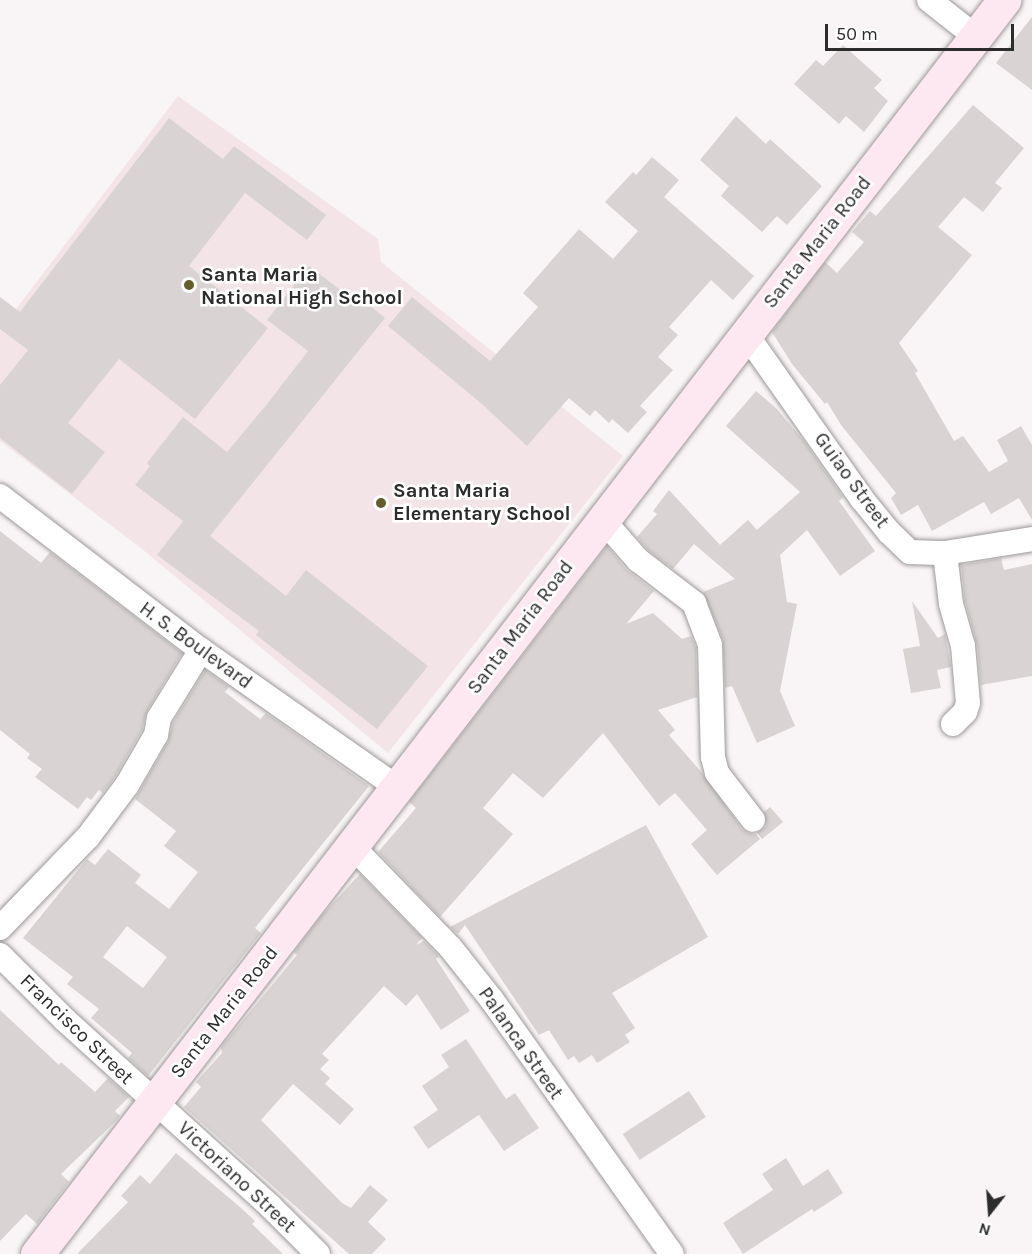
<!DOCTYPE html>
<html>
<head>
<meta charset="utf-8">
<style>
  body { margin:0 }
  #map { position:relative; width:1032px; height:1254px; overflow:hidden; background:#f9f4f5; font-family:Karla,sans-serif }
  div>[style] { position:absolute }
  .built>* { inset:0; background:#f3e5e7 }
  .building>* { inset:0; background:#d9d4d3; transform-origin:0 0 }
  .roads { filter:drop-shadow(0 0 2px #9d9999) drop-shadow(0 0 2px #9d9999) }
  .minor>* { height:24px; margin:-12px; padding:0 12px; transform-origin:12px; border-radius:12px; background:#fff }
  .secondary>* { height:33px; margin:-16.5px; padding:0 16.5px; transform-origin:16.5px; border-radius:16.5px; background:#fde8f2 }
  .dots>* { width:16px; height:16px; translate:-50% -50%; box-sizing:border-box; border:3px solid #fff; border-radius:50% }
  span { translate:-50% -50%; white-space:nowrap; text-align:center; line-height:1.15; -webkit-text-stroke:5px #fff; paint-order:stroke }
  .street-label { font-size:20px; color:#2d2c2c }
  .poi-label { font-size:20px; color:#2d2c2c; font-weight:700 }
  .left { translate:0 -50%; text-align:left }
  .north { position:absolute; left:960px; top:1182px; width:60px; height:60px; -webkit-text-stroke:4px #fff; paint-order:stroke; rotate:197deg; font-size:16px; font-weight:700; line-height:24px; text-align:center; color:#2d2c2c }
  .north::after { content:''; display:block; margin:auto; width:21px; height:27px; background:#2d2c2c; clip-path:polygon(50% 0,100% 100%,50% 72%,0 100%) }
  .scale { position:absolute; left:825px; top:24px; width:189px; height:27px; box-sizing:border-box; border:3px solid #2d2c2c; border-top:0; padding-left:8px; font-size:18px; line-height:21px; white-space:nowrap; color:#2d2c2c; -webkit-text-stroke:4px #fff; paint-order:stroke }
</style>
</head>
<body>
<div id="map">
  <div class="built">
    <div style="clip-path:polygon(178px 96px,378px 239px,381px 262px,623px 456px,388px 753px,142px 549px,0 441px,0 330px)"></div>
  </div>
  <div class="building">
    <div style="clip-path:polygon(1032px 17px,1032px 90px,996px 63px)"></div>
    <div style="clip-path:polygon(843px 45px,882px 80px,874px 88px,888px 101px,864px 132px,846px 116px,839px 124px,794px 84px,816px 60px,823px 66px)"></div>
    <div style="clip-path:polygon(973px 105px,1024px 148px,995px 183px,1002px 188px,983px 212px,964px 197px,938px 227px,972px 255px,899px 343px,918px 371px,915px 373px,954px 441px,963px 436px,989px 472px,1008px 461px,997px 440px,1021px 426px,1032px 445px,1032px 520px,1019px 498px,991px 514px,984px 502px,932px 531px,918px 505px,901px 515px,891px 498px,896px 493px,841px 425px,827px 402px,825px 404px,792px 364px,772px 332px,825px 262px,837px 273px,864px 242px,852px 232px,870px 211px,876px 216px)"></div>
    <div style="clip-path:polygon(736px 116px,766px 144px,770px 139px,822px 186px,787px 225px,777px 216px,762px 232px,721px 196px,729px 186px,700px 160px)"></div>
    <div style="clip-path:polygon(169px 118px,223px 159px,234px 146px,326px 215px,307px 240px,245px 193px,189px 266px,268px 328px,195px 419px,119px 359px,68px 423px,105px 452px,72px 494px,0 438px,0 385px,28px 350px,0 329px,0 297px,20px 312px)"></div>
    <div style="clip-path:polygon(652px 157px,679px 180px,664px 197px,754px 276px,733px 300px,711px 280px,669px 327px,678px 335px,658px 357px,673px 370px,640px 406px,647px 412px,628px 433px,612px 419px,609px 423px,595px 410px,590px 416px,569px 398px,527px 446px,483px 405px,388px 326px,412px 297px,490px 361px,538px 307px,523px 293px,579px 229px,613px 259px,638px 231px,605px 202px,633px 172px,636px 175px)"></div>
    <div style="clip-path:polygon(309px 266px,351px 298px,355px 293px,385px 318px,210px 536px,286px 596px,306px 570px,428px 666px,377px 729px,256px 635px,259px 631px,157px 555px,183px 521px,135px 485px,150px 466px,147px 463px,183px 417px,227px 452px,267px 404px,308px 351px,267px 320px)"></div>
    <div style="clip-path:polygon(756px 391px,776px 408px,804px 441px,843px 497px,839px 501px,875px 551px,840px 576px,807px 530px,780px 555px,787px 602px,797px 604px,780px 691px,795px 726px,757px 743px,732px 686px,725px 688px,723px 640px,703px 592px,735px 579px,694px 544px,673px 569px,648px 550px,637px 537px,657px 514px,653px 511px,669px 490px,720px 545px,748px 520px,757px 530px,800px 492px,726px 426px)"></div>
    <div style="clip-path:polygon(0 531px,41px 563px,50px 552px,182px 653px,147px 711px,142px 730px,115px 777px,103px 793px,99px 790px,91px 800px,87px 797px,78px 809px,35px 777px,42px 769px,27px 758px,30px 754px,0 730px)"></div>
    <div style="clip-path:polygon(607px 546px,627px 570px,654px 591px,626px 624px,653px 613px,682px 639px,691px 636px,696px 648px,697px 697px,658px 710px,675px 730px,669px 735px,703px 774px,742px 829px,748px 833px,756px 834px,760px 839px,717px 875px,691px 844px,707px 830px,675px 793px,659px 806px,603px 733px,543px 798px,513px 773px,483px 808px,513px 834px,440px 917px,378px 852px,416px 808px,409px 802px)"></div>
    <div style="clip-path:polygon(1001px 558px,1004px 570px,1032px 564px,1032px 676px,981px 685px,977px 645px,965px 601px,961px 565px)"></div>
    <div style="clip-path:polygon(912px 601px,938px 638px,945px 634px,951px 667px,937px 670px,941px 688px,911px 693px,903px 649px,920px 646px)"></div>
    <div style="clip-path:polygon(evenodd,205px 670px,229px 687px,225px 692px,260px 719px,266px 713px,369px 786px,255px 928px,261px 933px,148px 1076px,128px 1058px,132px 1053px,91px 1018px,99px 1009px,67px 984px,73px 977px,23px 938px,87px 859px,95px 865px,108px 849px,141px 875px,135px 883px,169px 909px,198px 872px,164px 846px,176px 831px,135px 799px,168px 742px,173px 723px,205px 670px,127px 926px,167px 957px,143px 988px,103px 957px,127px 926px)"></div>
    <div style="clip-path:polygon(770px 807px,783px 822px,762px 839px,757px 833px,766px 826px,764px 812px)"></div>
    <div style="clip-path:polygon(646px 825px,708px 937px,612px 993px,635px 1028px,625px 1035px,630px 1042px,597px 1063px,592px 1055px,579px 1063px,574px 1056px,568px 1060px,549px 1030px,539px 1035px,465px 925px,458px 934px,450px 927px)"></div>
    <div style="clip-path:polygon(360px 874px,422px 938px,416px 945px,424px 941px,439px 956px,436px 959px,470px 1011px,441px 1030px,417px 994px,406px 1006px,384px 986px,322px 1054px,329px 1060px,320px 1069px,330px 1078px,325px 1084px,354px 1109px,340px 1125px,293px 1084px,261px 1120px,342px 1203px,351px 1208px,370px 1185px,388px 1200px,368px 1222px,386px 1239px,372px 1254px,349px 1254px,184px 1107px,201px 1087px,196px 1082px,222px 1053px,221px 1047px,297px 955px,294px 952px,322px 915px)"></div>
    <div style="clip-path:polygon(0 1010px,59px 1065px,61px 1062px,95px 1092px,108px 1078px,129px 1097px,115px 1111px,120px 1116px,116px 1121px,61px 1174px,69px 1182px,37px 1224px,26px 1214px,0 1241px)"></div>
    <div style="clip-path:polygon(466px 1039px,506px 1099px,515px 1093px,539px 1128px,504px 1151px,479px 1115px,428px 1149px,413px 1127px,438px 1110px,422px 1086px,449px 1067px,441px 1055px)"></div>
    <div style="left:689px;top:1091px;width:31px;height:79px;rotate:57deg"></div>
    <div style="clip-path:polygon(176px 1153px,240px 1207px,255px 1221px,252px 1224px,283px 1254px,77px 1254px,128px 1202px,121px 1196px,140px 1175px,150px 1184px)"></div>
    <div style="clip-path:polygon(786px 1158px,803px 1186px,828px 1169px,843px 1193px,814px 1212px,812px 1209px,743px 1254px,723px 1223px,773px 1190px,762px 1174px)"></div>
  </div>
  <div class="roads">
    <div class="minor">
      <div style="left:929px;top:0;width:60px;rotate:38.2deg"></div>
      <div style="left:746px;top:334px;width:202px;rotate:54.9deg"></div>
      <div style="left:862px;top:499px;width:43px;rotate:50.7deg"></div>
      <div style="left:889px;top:532px;width:29px;rotate:44deg"></div>
      <div style="left:910px;top:552px;width:35px;rotate:2deg"></div>
      <div style="left:945px;top:553px;width:88px;rotate:-9.1deg"></div>
      <div style="left:0;top:496px;width:253px;rotate:37.5deg"></div>
      <div style="left:201px;top:650px;width:239px;rotate:35deg"></div>
      <div style="left:602px;top:519px;width:55px;rotate:48.7deg"></div>
      <div style="left:638px;top:560px;width:71px;rotate:37.5deg"></div>
      <div style="left:694px;top:603px;width:45px;rotate:69.1deg"></div>
      <div style="left:710px;top:645px;width:112px;rotate:88.5deg"></div>
      <div style="left:713px;top:757px;width:16px;rotate:76deg"></div>
      <div style="left:717px;top:773px;width:59px;rotate:52.5deg"></div>
      <div style="left:945px;top:553px;width:51px;rotate:83.3deg"></div>
      <div style="left:951px;top:604px;width:44px;rotate:74.1deg"></div>
      <div style="left:963px;top:646px;width:57px;rotate:85deg"></div>
      <div style="left:968px;top:703px;width:9px;rotate:108deg"></div>
      <div style="left:965px;top:712px;width:17px;rotate:135deg"></div>
      <div style="left:352px;top:846px;width:141px;rotate:45.9deg"></div>
      <div style="left:450px;top:947px;width:68px;rotate:51.6deg"></div>
      <div style="left:492px;top:1000px;width:311px;rotate:54.7deg"></div>
      <div style="left:0;top:928px;width:127px;rotate:-46deg"></div>
      <div style="left:88px;top:837px;width:65px;rotate:-53.1deg"></div>
      <div style="left:127px;top:785px;width:58px;rotate:-59.9deg"></div>
      <div style="left:156px;top:735px;width:17px;rotate:-80deg"></div>
      <div style="left:159px;top:718px;width:80px;rotate:-58.3deg"></div>
      <div style="left:0;top:955px;width:92px;rotate:45deg"></div>
      <div style="left:65px;top:1020px;width:277px;rotate:42.2deg"></div>
      <div style="left:270px;top:1206px;width:68px;rotate:45deg"></div>
    </div>
    <div class="secondary">
      <div style="left:37px;top:1254px;width:1584px;rotate:-52.36deg"></div>
    </div>
  </div>
  <div class="dots">
    <div style="left:189px;top:285px;background:#635e2b"></div>
    <div style="left:381px;top:503px;background:#635e2b"></div>
  </div>
  <div class="street-label">
    <span style="left:817px;top:242px;rotate:-52deg">Santa Maria Road</span>
    <span style="left:852px;top:480px;rotate:54deg">Guiao Street</span>
    <span style="left:520px;top:627px;rotate:-53deg">Santa Maria Road</span>
    <span style="left:196px;top:645px;rotate:36deg">H. S. Boulevard</span>
    <span style="left:224px;top:1012px;rotate:-52deg">Santa Maria Road</span>
    <span style="left:77px;top:1029px;rotate:44deg">Francisco Street</span>
    <span style="left:521px;top:1043px;rotate:55deg">Palanca Street</span>
    <span style="left:237px;top:1177px;rotate:43deg">Victoriano Street</span>
  </div>
  <div class="poi-label">
    <span class="left" style="left:201px;top:286px">Santa Maria<br>National High School</span>
    <span class="left" style="left:393px;top:502px">Santa Maria<br>Elementary School</span>
  </div>
  <div class="north">N</div>
  <div class="scale">50 m</div>
</div>
</body>
</html>
